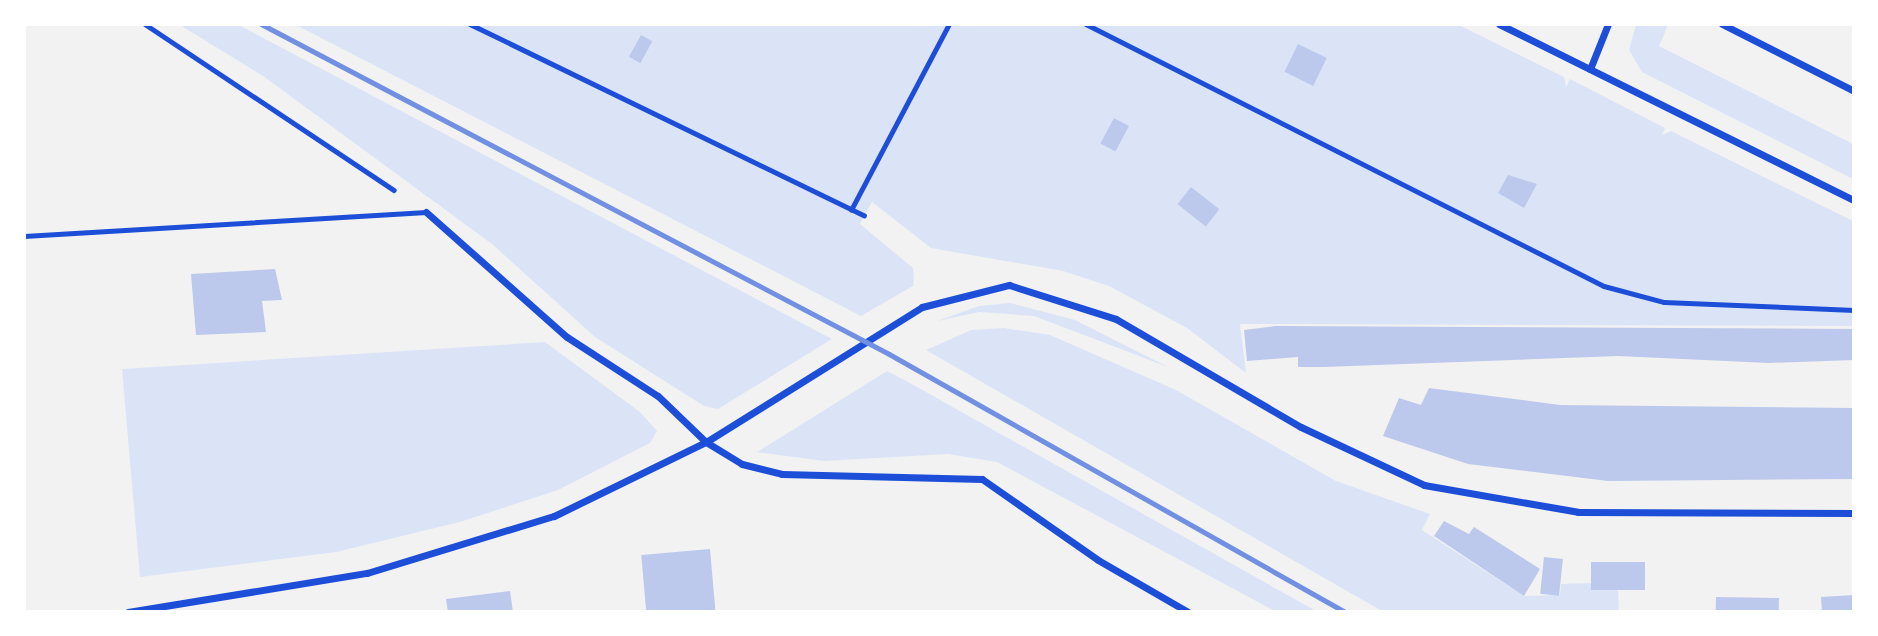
<!DOCTYPE html>
<html>
<head>
<meta charset="utf-8">
<style>
  body { margin:0 }
  #map { position:relative; width:1878px; height:636px; overflow:hidden; background:#f2f2f2; font-family:Roboto,sans-serif }
  div>[style] { position:absolute }
  .green>* { inset:0; background:#dbe4f7 }
  .building>* { inset:0; background:#bdc9ec; transform-origin:0 0 }
  .path>* { height:4.5px; margin:-2.25px; padding:0 2.25px; transform-origin:2.25px; border-radius:2.25px; background:#1d4ed8 }
  .service>* { height:5px; margin:-2.5px; padding:0 2.5px; transform-origin:2.5px; border-radius:2.5px; background:#1d4ed8 }
  .minor>* { height:7px; margin:-3.5px; padding:0 3.5px; transform-origin:3.5px; border-radius:3.5px; background:#1d4ed8 }
  .rail>* { height:5px; margin:-2.5px; padding:0 2.5px; transform-origin:2.5px; border-radius:2.5px; background:#7290e2 }
  span { translate:-50% -50%; white-space:nowrap; text-align:center; line-height:1.15; -webkit-text-stroke:6px #fff; paint-order:stroke }
  .frame { position:absolute; inset:0; border:26px solid #fff; pointer-events:none }
</style>
</head>
<body>
<div id="map">
  <div class="green">
    <div style="clip-path:polygon(180px 25px,239px 25px,832px 339px,718px 409px,704px 406px,595px 337px,492px 244px,263px 76px)"></div>
    <div style="clip-path:polygon(296px 25px,1459px 25px,1564px 77px,1566px 87px,1570px 79px,1665px 128px,1662px 135px,1671px 131px,1853px 221px,1853px 326px,1240px 324px,1246px 373px,1187px 328px,1109px 286px,1063px 271px,931px 248px,872px 202px,860px 224px,913px 268px,914px 277px,913px 286px,861px 316px)"></div>
    <div style="clip-path:polygon(1636px 25px,1668px 25px,1659px 46px,1853px 144px,1853px 179px,1642px 72px,1629px 50px)"></div>
    <div style="clip-path:polygon(1010px 303px,1075px 320px,1168px 367px,1034px 316px,979px 312px,937px 321px,979px 306px)"></div>
    <div style="clip-path:polygon(1004px 328px,1050px 335px,1176px 390px,1336px 481px,1430px 514px,1422px 530px,1524px 596px,1560px 595px,1561px 584px,1591px 583px,1591px 590px,1618px 590px,1619px 611px,1382px 611px,926px 350px,971px 330px)"></div>
    <div style="clip-path:polygon(545px 342px,640px 412px,657px 431px,650px 443px,558px 490px,460px 522px,336px 552px,140px 577px,122px 369px)"></div>
    <div style="clip-path:polygon(887px 371px,910px 383px,1316px 611px,1275px 611px,997px 462px,948px 454px,824px 461px,757px 452px)"></div>
  </div>
  <div class="building">
    <div style="left:641px;top:35px;width:13px;height:25px;rotate:29deg"></div>
    <div style="left:1298px;top:44px;width:32px;height:31px;rotate:26deg"></div>
    <div style="left:1114px;top:118px;width:17px;height:29px;rotate:28deg"></div>
    <div style="clip-path:polygon(1508px 175px,1537px 184px,1524px 208px,1498px 193px)"></div>
    <div style="left:1191px;top:187px;width:36px;height:22px;rotate:38deg"></div>
    <div style="clip-path:polygon(275px 269px,282px 300px,262px 301px,266px 332px,196px 335px,191px 274px)"></div>
    <div style="clip-path:polygon(1275px 326px,1854px 329px,1854px 360px,1769px 363px,1618px 356px,1324px 367px,1298px 367px,1298px 357px,1247px 361px,1244px 330px)"></div>
    <div style="clip-path:polygon(1429px 388px,1560px 405px,1854px 408px,1854px 479px,1608px 481px,1468px 464px,1383px 436px,1399px 398px,1421px 405px)"></div>
    <div style="clip-path:polygon(1444px 521px,1469px 534px,1474px 527px,1540px 569px,1524px 596px,1434px 536px)"></div>
    <div style="left:710px;top:549px;width:61px;height:69px;rotate:85deg"></div>
    <div style="left:1544px;top:557px;width:19px;height:37px;rotate:6deg"></div>
    <div style="left:1591px;top:562px;width:54px;height:28px"></div>
    <div style="clip-path:polygon(510px 591px,513px 612px,448px 612px,446px 599px)"></div>
    <div style="clip-path:polygon(1854px 595px,1854px 612px,1822px 612px,1821px 597px)"></div>
    <div style="left:1716px;top:597px;width:63px;height:15px;rotate:1deg"></div>
  </div>
  <div class="path">
    <div style="left:145px;top:24px;width:299px;rotate:33.7deg"></div>
    <div style="left:470px;top:24px;width:438px;rotate:25.9deg"></div>
    <div style="left:1086px;top:24px;width:580px;rotate:26.83deg"></div>
    <div style="left:1604px;top:286px;width:62px;rotate:14.9deg"></div>
    <div style="left:1664px;top:302px;width:190px;rotate:2.4deg"></div>
    <div style="left:851px;top:210px;width:210px;rotate:-62.2deg"></div>
  </div>
  <div class="service">
    <div style="left:24px;top:236px;width:403px;rotate:-3.4deg"></div>
  </div>
  <div class="minor">
    <div style="left:1499px;top:24px;width:396px;rotate:26.4deg"></div>
    <div style="left:1722px;top:24px;width:148px;rotate:26.9deg"></div>
    <div style="left:1590px;top:69px;width:48px;rotate:-68.2deg"></div>
    <div style="left:426px;top:212px;width:188px;rotate:41.6deg"></div>
    <div style="left:567px;top:337px;width:108px;rotate:33deg"></div>
    <div style="left:658px;top:396px;width:66px;rotate:43.8deg"></div>
    <div style="left:706px;top:442px;width:42px;rotate:31.4deg"></div>
    <div style="left:742px;top:464px;width:41px;rotate:14deg"></div>
    <div style="left:782px;top:474px;width:200px;rotate:1.4deg"></div>
    <div style="left:982px;top:479px;width:141px;rotate:34.9deg"></div>
    <div style="left:1098px;top:560px;width:104px;rotate:30deg"></div>
    <div style="left:128px;top:612px;width:242px;rotate:-9.3deg"></div>
    <div style="left:367px;top:573px;width:195px;rotate:-17deg"></div>
    <div style="left:554px;top:516px;width:169px;rotate:-26deg"></div>
    <div style="left:706px;top:442px;width:255px;rotate:-32deg"></div>
    <div style="left:922px;top:307px;width:90px;rotate:-14.2deg"></div>
    <div style="left:1009px;top:285px;width:112px;rotate:17.6deg"></div>
    <div style="left:1116px;top:319px;width:214px;rotate:30.3deg"></div>
    <div style="left:1301px;top:427px;width:136px;rotate:25.2deg"></div>
    <div style="left:1424px;top:485px;width:156px;rotate:9.9deg"></div>
    <div style="left:1578px;top:512px;width:276px;rotate:0.2deg"></div>
  </div>
  <div class="rail">
    <div style="left:261px;top:24px;width:709px;rotate:27.72deg"></div>
    <div style="left:889px;top:354px;width:524px;rotate:29.5deg"></div>
  </div>
  <div class="frame"></div>
</div>
</body>
</html>
